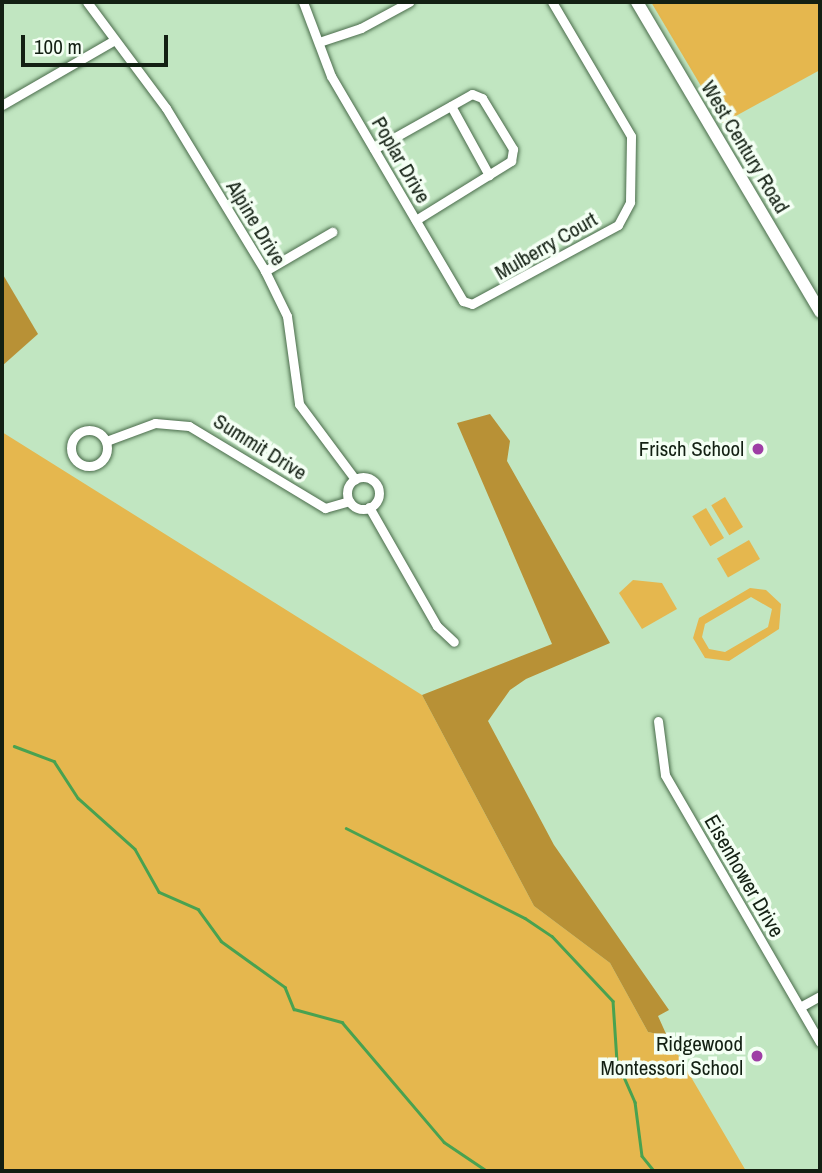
<!DOCTYPE html>
<html>
<head>
<meta charset="utf-8">
<style>
  body { margin:0 }
  #map { position:relative; width:822px; height:1173px; overflow:hidden; background:#c1e6c1; font-family:"Archivo Narrow",sans-serif }
  div>[style] { position:absolute }
  .green>* { inset:0; background:#e5b74e; transform-origin:0 0 }
  .forest>* { inset:0; background:#b89136 }
  .stream>* { height:2.5px; margin:-1.25px; padding:0 1.25px; transform-origin:1.25px; border-radius:1.25px; background:#49a250 }
  .roads { filter:drop-shadow(0 0 2px #4a6c4b) drop-shadow(0 0 2px #4a6c4b) }
  .street>* { height:9px; margin:-4.5px; padding:0 4.5px; transform-origin:4.5px; border-radius:4.5px; background:#fff }
  .street>.ring { margin:-4.5px; padding:0; box-sizing:content-box; background:none; border:9px solid #fff; border-radius:50% }
  .secondary>* { height:12px; margin:-6px; padding:0 6px; transform-origin:6px; border-radius:6px; background:#fff }
  .dots>* { width:19px; height:19px; translate:-50% -50%; box-sizing:border-box; border:4px solid #f4fff4; border-radius:50% }
  span { translate:-50% -50%; white-space:nowrap; text-align:center; line-height:1.15; -webkit-text-stroke:7px #f4fff4; paint-order:stroke }
  .street-label { font-size:21px; color:#132013 }
  .poi-label { font-size:21px; color:#132013 }
  .right { translate:-100% -50%; text-align:right }
  .frame { position:absolute; inset:0; border:4px solid #132013; pointer-events:none }
  .scale { position:absolute; left:21px; top:35px; width:147px; height:32px; box-sizing:border-box; border:4px solid #132013; border-top:0; padding-left:9px; font-size:21px; line-height:24px; white-space:nowrap; color:#132013; -webkit-text-stroke:5px #f4fff4; paint-order:stroke }
</style>
</head>
<body>
<div id="map">
  <div class="green">
    <div style="clip-path:polygon(651px 2px,820px 2px,820px 70px,723px 123px)"></div>
    <div style="clip-path:polygon(2px 432px,422px 695px,534px 906px,610px 963px,648px 1032px,667px 1036px,746px 1171px,2px 1171px)"></div>
    <div style="left:725px;top:497px;width:35px;height:16px;rotate:59deg"></div>
    <div style="left:706px;top:508px;width:35px;height:16px;rotate:59deg"></div>
    <div style="left:749px;top:540px;width:22px;height:37px;rotate:60deg"></div>
    <div style="clip-path:polygon(633px 580px,662px 583px,677px 609px,642px 629px,619px 593px)"></div>
    <div style="clip-path:polygon(evenodd,750px 588px,766px 590px,781px 604px,779px 629px,729px 661px,705px 658px,693px 638px,699px 618px,750px 588px,751px 597px,772px 609px,768px 627px,725px 652px,709px 649px,702px 637px,705px 624px,751px 597px)"></div>
  </div>
  <div class="forest">
    <div style="clip-path:polygon(2px 273px,38px 334px,2px 366px)"></div>
    <div style="clip-path:polygon(490px 414px,510px 441px,507px 461px,610px 643px,526px 679px,510px 690px,488px 721px,554px 845px,669px 1010px,658px 1016px,667px 1036px,648px 1032px,610px 963px,534px 906px,422px 695px,552px 644px,457px 423px)"></div>
  </div>
  <div class="stream">
    <div style="left:14px;top:746px;width:43px;rotate:20.6deg"></div>
    <div style="left:54px;top:761px;width:44px;rotate:57deg"></div>
    <div style="left:78px;top:798px;width:76px;rotate:41.8deg"></div>
    <div style="left:135px;top:849px;width:49px;rotate:60.8deg"></div>
    <div style="left:159px;top:892px;width:43px;rotate:23.6deg"></div>
    <div style="left:198px;top:909px;width:39px;rotate:54deg"></div>
    <div style="left:221px;top:941px;width:79px;rotate:35.7deg"></div>
    <div style="left:285px;top:987px;width:24px;rotate:68deg"></div>
    <div style="left:294px;top:1009px;width:50px;rotate:15.2deg"></div>
    <div style="left:342px;top:1022px;width:157px;rotate:49.6deg"></div>
    <div style="left:444px;top:1142px;width:52px;rotate:34deg"></div>
    <div style="left:346px;top:828px;width:200px;rotate:26.7deg"></div>
    <div style="left:525px;top:918px;width:32px;rotate:34deg"></div>
    <div style="left:552px;top:936px;width:89px;rotate:46.8deg"></div>
    <div style="left:613px;top:1001px;width:60px;rotate:86.2deg"></div>
    <div style="left:617px;top:1061px;width:45px;rotate:66.3deg"></div>
    <div style="left:635px;top:1102px;width:54px;rotate:82.6deg"></div>
    <div style="left:642px;top:1156px;width:19px;rotate:51deg"></div>
  </div>
  <div class="roads">
    <div class="street">
      <div style="left:87px;top:2px;width:132px;rotate:53.3deg"></div>
      <div style="left:166px;top:108px;width:191px;rotate:58.7deg"></div>
      <div style="left:265px;top:271px;width:50px;rotate:63.9deg"></div>
      <div style="left:287px;top:316px;width:89px;rotate:82.2deg"></div>
      <div style="left:299px;top:404px;width:94px;rotate:53.3deg"></div>
      <div style="left:303px;top:2px;width:79px;rotate:69.3deg"></div>
      <div style="left:331px;top:76px;width:261px;rotate:59.6deg"></div>
      <div style="left:463px;top:301px;width:9px;rotate:18deg"></div>
      <div style="left:472px;top:304px;width:166px;rotate:-28.4deg"></div>
      <div style="left:618px;top:225px;width:26px;rotate:-62deg"></div>
      <div style="left:630px;top:202px;width:66px;rotate:-89.1deg"></div>
      <div style="left:631px;top:136px;width:156px;rotate:-120.5deg"></div>
      <div style="left:319px;top:42px;width:44px;rotate:-18.4deg"></div>
      <div style="left:361px;top:28px;width:55px;rotate:-28.4deg"></div>
      <div style="left:2px;top:105px;width:128px;rotate:-30deg"></div>
      <div style="left:451px;top:106px;width:79px;rotate:61.2deg"></div>
      <div style="left:374px;top:149px;width:112px;rotate:-29.3deg"></div>
      <div style="left:472px;top:94px;width:11px;rotate:22deg"></div>
      <div style="left:482px;top:98px;width:60px;rotate:58.7deg"></div>
      <div style="left:513px;top:149px;width:12px;rotate:99deg"></div>
      <div style="left:511px;top:161px;width:112px;rotate:148.2deg"></div>
      <div style="left:265px;top:271px;width:78px;rotate:-30.2deg"></div>
      <div class="ring" style="left:71px;top:430px;width:27px;height:27px"></div>
      <div style="left:109px;top:440px;width:49px;rotate:-20.3deg"></div>
      <div style="left:155px;top:423px;width:34px;rotate:5deg"></div>
      <div style="left:189px;top:426px;width:159px;rotate:31.1deg"></div>
      <div style="left:325px;top:508px;width:25px;rotate:-16deg"></div>
      <div class="ring" style="left:347px;top:477px;width:23px;height:23px"></div>
      <div style="left:369px;top:507px;width:137px;rotate:60.3deg"></div>
      <div style="left:437px;top:626px;width:23px;rotate:43deg"></div>
      <div style="left:658px;top:721px;width:54px;rotate:82.6deg"></div>
      <div style="left:665px;top:775px;width:309px;rotate:59.9deg"></div>
      <div style="left:800px;top:1007px;width:23px;rotate:-29deg"></div>
    </div>
    <div class="secondary">
      <div style="left:637px;top:2px;width:360px;rotate:59.4deg"></div>
    </div>
  </div>
  <div class="dots">
    <div style="left:758px;top:449px;background:#9e3ea5"></div>
    <div style="left:757px;top:1056px;background:#9e3ea5"></div>
  </div>
  <div class="street-label">
    <span style="left:745px;top:147px;rotate:59deg">West Century Road</span>
    <span style="left:401px;top:160px;rotate:60deg">Poplar Drive</span>
    <span style="left:256px;top:223px;rotate:59deg">Alpine Drive</span>
    <span style="left:546px;top:246px;rotate:-30deg">Mulberry Court</span>
    <span style="left:260px;top:447px;rotate:32deg">Summit Drive</span>
    <span style="left:744px;top:876px;rotate:60deg">Eisenhower Drive</span>
  </div>
  <div class="poi-label">
    <span class="right" style="left:744px;top:449px">Frisch School</span>
    <span class="right" style="left:743px;top:1056px">Ridgewood<br>Montessori School</span>
  </div>
  <div class="frame"></div>
  <div class="scale">100 m</div>
</div>
</body>
</html>
